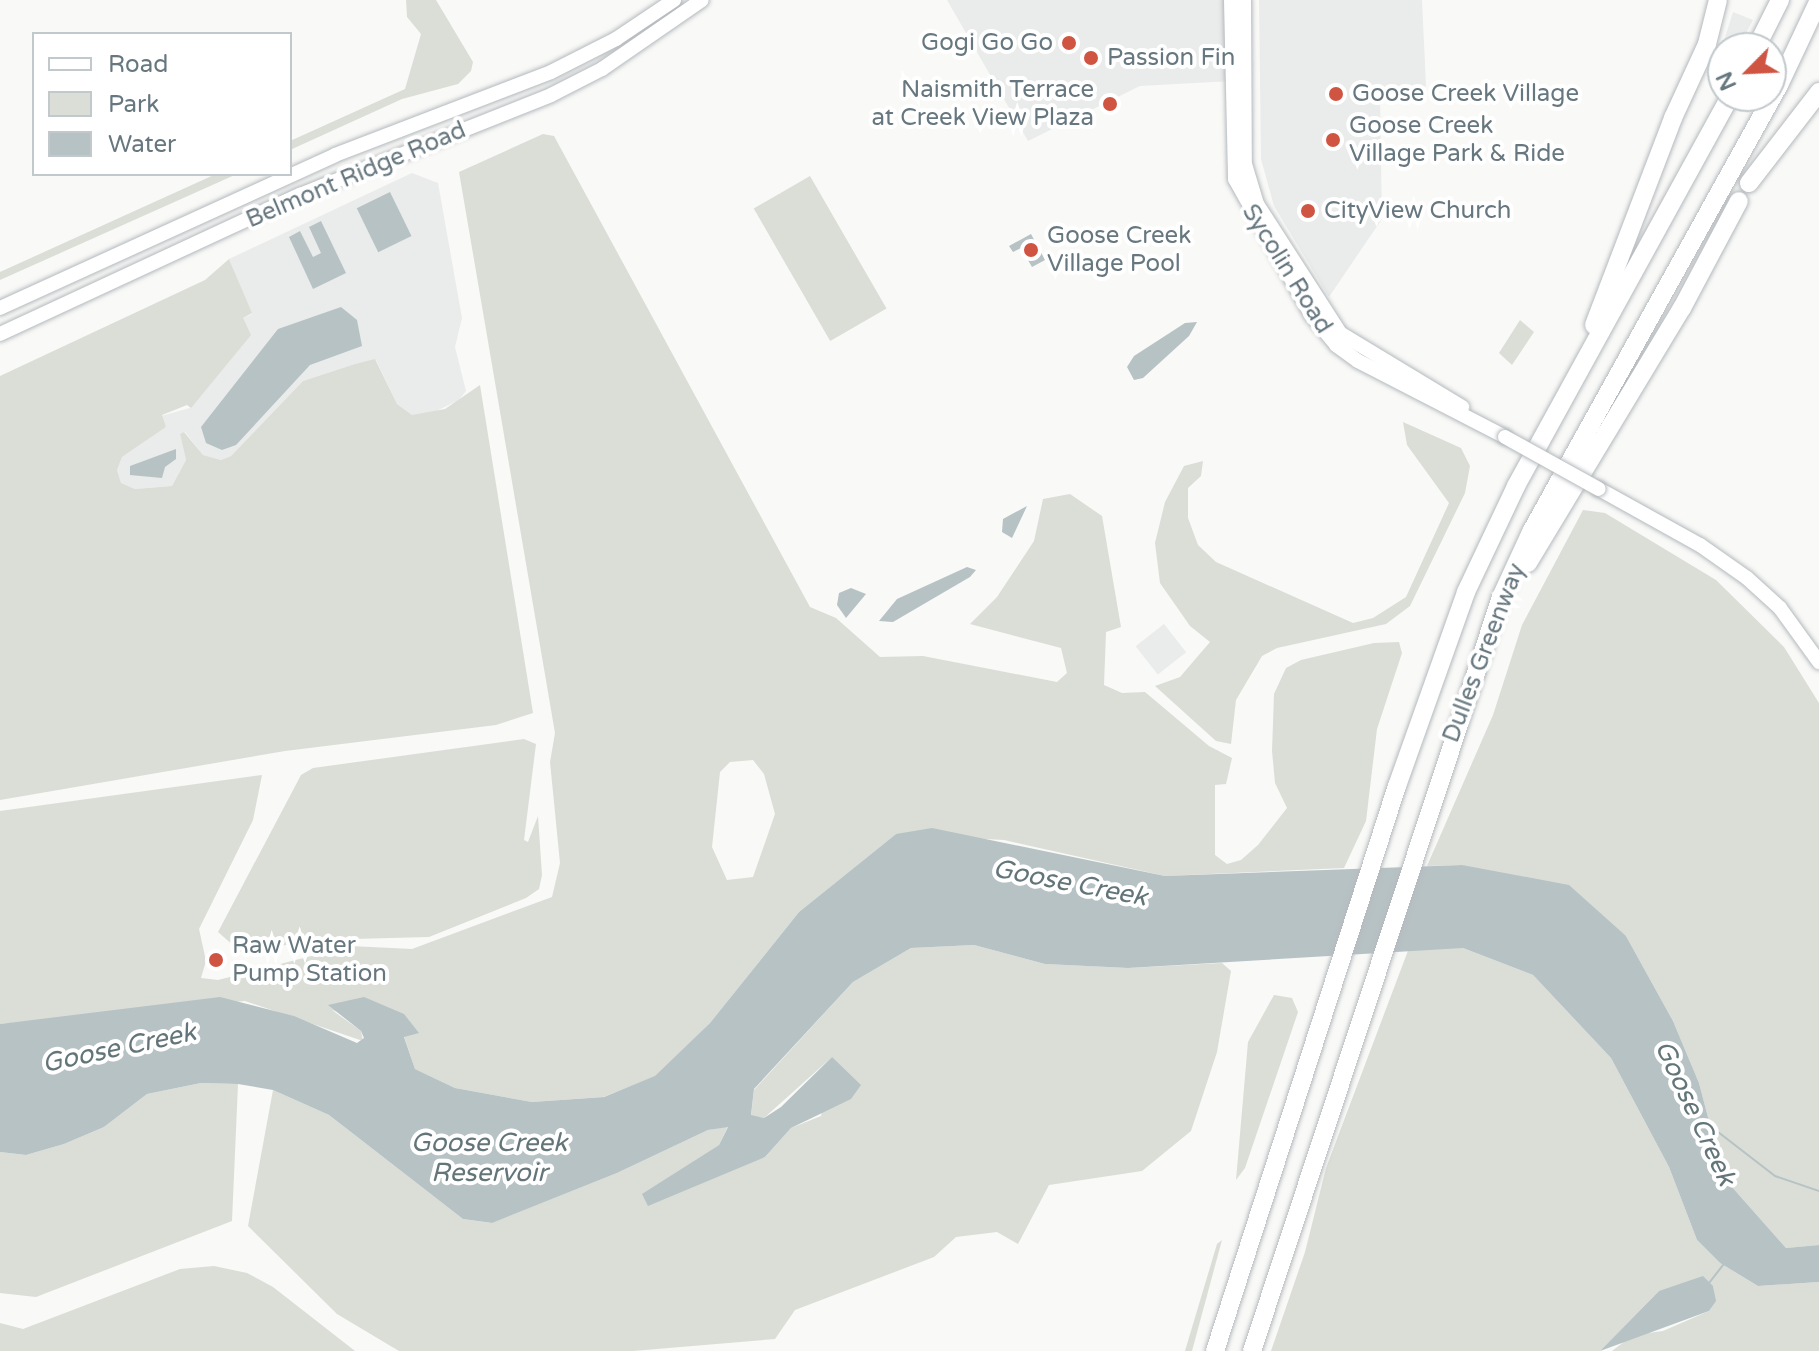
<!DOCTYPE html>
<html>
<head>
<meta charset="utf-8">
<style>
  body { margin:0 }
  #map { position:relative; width:1819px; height:1351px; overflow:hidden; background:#f9f9f7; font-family:"Varela Round",sans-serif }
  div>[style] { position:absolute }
  .built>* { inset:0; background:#eaebeb; transform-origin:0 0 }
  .green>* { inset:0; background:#daded7; transform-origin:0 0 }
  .water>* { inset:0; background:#b7c2c5; transform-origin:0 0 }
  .stream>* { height:2px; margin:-1px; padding:0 1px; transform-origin:1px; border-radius:1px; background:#b7c2c5 }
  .roads { filter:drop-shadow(0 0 2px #b4b9bd) drop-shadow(0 0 2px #b4b9bd) }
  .secondary>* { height:14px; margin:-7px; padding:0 7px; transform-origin:7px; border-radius:7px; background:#fff }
  .primary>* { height:14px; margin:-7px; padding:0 7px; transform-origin:7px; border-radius:7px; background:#fff }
  .motorway>* { height:18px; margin:-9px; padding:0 9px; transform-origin:9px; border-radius:9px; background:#fff }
  .bridges { filter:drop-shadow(0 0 2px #b4b9bd) drop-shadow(0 0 2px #b4b9bd) }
  .secondary-bridge>* { height:14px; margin:-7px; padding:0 7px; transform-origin:7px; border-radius:7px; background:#fff }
  .dots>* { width:22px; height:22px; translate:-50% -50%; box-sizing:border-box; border:4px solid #fff; border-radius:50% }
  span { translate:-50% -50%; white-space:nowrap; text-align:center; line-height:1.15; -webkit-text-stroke:8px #fff; paint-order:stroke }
  .poi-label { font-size:24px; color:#67777f }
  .right { translate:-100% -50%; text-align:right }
  .left { translate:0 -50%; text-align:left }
  .street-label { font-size:24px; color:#67777f }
  .water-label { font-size:26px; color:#637578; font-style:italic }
  .legend { position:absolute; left:32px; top:32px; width:260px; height:144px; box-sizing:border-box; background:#fff; border:2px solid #c2c9cc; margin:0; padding:10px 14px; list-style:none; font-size:24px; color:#67777f }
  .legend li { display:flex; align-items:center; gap:16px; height:40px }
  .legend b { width:40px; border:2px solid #c2c9cc }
  .north { position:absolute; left:1707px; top:32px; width:80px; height:80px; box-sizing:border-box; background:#fff; border:2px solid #c2c9cc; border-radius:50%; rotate:246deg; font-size:22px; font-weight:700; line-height:32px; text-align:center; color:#67777f }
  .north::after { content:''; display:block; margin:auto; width:28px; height:36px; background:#cf5542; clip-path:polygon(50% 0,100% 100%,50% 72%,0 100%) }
</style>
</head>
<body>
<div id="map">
  <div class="built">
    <div style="clip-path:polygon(947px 0,1231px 0,1232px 81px,1140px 86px,1028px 141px)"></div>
    <div style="clip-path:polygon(1259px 0,1422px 0,1426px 86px,1380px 98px,1382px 219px,1329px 297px,1274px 206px,1261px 159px)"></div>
    <div style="clip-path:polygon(1733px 12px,1753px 20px,1738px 48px,1723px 48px,1722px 72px,1715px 69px)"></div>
    <div style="clip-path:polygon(412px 173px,438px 183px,462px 318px,455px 347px,466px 391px,459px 400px,428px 415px,412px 415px,397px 404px,376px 360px,355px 364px,303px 381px,231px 456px,221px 460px,203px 455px,185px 432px,180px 434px,186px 460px,172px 486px,135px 489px,121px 483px,117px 470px,122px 457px,166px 427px,161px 416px,190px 408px,243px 318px,252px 314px,229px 259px)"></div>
    <div style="left:1164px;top:624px;width:36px;height:36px;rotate:52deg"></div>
  </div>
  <div class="green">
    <div style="clip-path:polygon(406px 0,436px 0,473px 62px,471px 71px,458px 84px,402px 99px,290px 150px,290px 141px,405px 89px,421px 34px,407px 17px)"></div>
    <div style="clip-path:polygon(evenodd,543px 134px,554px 136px,810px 607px,836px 618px,880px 657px,923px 656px,1057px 682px,1067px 673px,1061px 648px,970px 624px,997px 597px,1034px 541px,1043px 499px,1070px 494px,1102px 516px,1121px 627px,1106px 632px,1104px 685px,1122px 693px,1145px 692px,1209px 746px,1232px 758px,1226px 784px,1215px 785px,1215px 855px,1227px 864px,1241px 860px,1258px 845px,1287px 808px,1275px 783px,1272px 751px,1274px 694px,1286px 668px,1301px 660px,1374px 643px,1399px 642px,1402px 653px,1377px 729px,1366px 821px,1344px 868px,1165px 876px,1004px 840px,896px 834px,799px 912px,710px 1023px,655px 1077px,603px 1097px,532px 1102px,455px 1088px,415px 1069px,404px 1036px,332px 1010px,361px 1031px,363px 1041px,245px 1001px,0 1024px,0 811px,262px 775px,253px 820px,199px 929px,206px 961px,201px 978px,218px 980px,350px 946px,412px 949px,552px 897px,560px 863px,550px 762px,555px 733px,459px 172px,543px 134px,753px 760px,764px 774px,775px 814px,753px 877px,727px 880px,712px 847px,720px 772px,730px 762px,753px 760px)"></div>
    <div style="clip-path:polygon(216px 174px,237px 174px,0 280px,0 272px)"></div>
    <div style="left:810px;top:176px;width:153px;height:65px;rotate:60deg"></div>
    <div style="clip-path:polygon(229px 259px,252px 313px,243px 318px,251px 335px,191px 408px,187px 405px,162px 415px,166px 427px,122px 457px,117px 470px,121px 483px,135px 489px,172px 486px,186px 460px,180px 434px,184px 432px,203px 455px,221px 460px,231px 456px,303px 381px,355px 364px,375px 359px,397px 404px,412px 415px,445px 409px,480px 385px,533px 713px,496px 725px,285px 751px,0 800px,0 376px,205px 280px)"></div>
    <div style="clip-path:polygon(1520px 320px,1534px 332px,1512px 365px,1499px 353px)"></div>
    <div style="clip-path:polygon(1403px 422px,1461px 448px,1470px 466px,1465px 493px,1410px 606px,1386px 624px,1277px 648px,1262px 656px,1236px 700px,1231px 744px,1216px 741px,1155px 686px,1180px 677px,1210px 642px,1190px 626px,1160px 583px,1155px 543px,1165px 502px,1184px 466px,1203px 461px,1201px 476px,1188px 488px,1188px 518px,1198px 545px,1216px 562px,1353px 623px,1373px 618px,1406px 597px,1449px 503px,1407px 445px)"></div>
    <div style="clip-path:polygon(1583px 510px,1605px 513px,1716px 580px,1784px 647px,1819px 703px,1819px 1245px,1786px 1248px,1724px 1178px,1699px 1083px,1673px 1021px,1626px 936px,1462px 865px,1427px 866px,1493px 715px,1522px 625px)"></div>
    <div style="clip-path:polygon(524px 739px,536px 744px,524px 840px,528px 842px,538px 816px,542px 875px,539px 889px,526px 898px,429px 937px,313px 940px,242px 953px,218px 932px,301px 775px,313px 768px)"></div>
    <div style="clip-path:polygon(974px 945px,1045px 964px,1128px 968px,1222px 963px,1231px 971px,1217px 1052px,1191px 1131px,1142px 1171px,1049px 1185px,1018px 1244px,997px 1232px,956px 1237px,934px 1257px,795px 1310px,775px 1339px,633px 1351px,399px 1351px,337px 1314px,248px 1226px,273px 1090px,329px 1115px,463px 1219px,491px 1223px,617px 1173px,708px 1130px,728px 1126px,719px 1145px,643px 1194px,765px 1157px,791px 1128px,821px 1116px,832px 1057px,764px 1118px,751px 1116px,754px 1090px,853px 982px,911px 948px)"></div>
    <div style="clip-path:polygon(1409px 948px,1463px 948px,1533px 975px,1611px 1058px,1669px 1167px,1697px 1240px,1720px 1263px,1758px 1286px,1819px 1282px,1819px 1351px,1612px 1351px,1633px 1335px,1663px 1331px,1709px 1311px,1715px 1301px,1713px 1286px,1659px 1291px,1600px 1351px,1271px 1351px,1305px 1252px,1326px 1168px)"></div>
    <div style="clip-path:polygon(1274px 995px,1292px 998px,1298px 1012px,1245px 1168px,1236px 1180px,1248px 1042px)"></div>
    <div style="clip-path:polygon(201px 1083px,238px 1084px,232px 1221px,36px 1297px,0 1293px,0 1152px,26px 1155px,64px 1144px,104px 1127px,147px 1094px)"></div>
    <div style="clip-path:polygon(1222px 1240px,1192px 1351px,1185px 1351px,1217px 1244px)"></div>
    <div style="clip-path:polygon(214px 1266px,247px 1273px,273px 1287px,355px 1351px,0 1351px,0 1323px,23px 1329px,180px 1269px)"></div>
  </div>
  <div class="water">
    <div style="left:390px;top:192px;width:49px;height:37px;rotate:64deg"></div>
    <div style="clip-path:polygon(321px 221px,346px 273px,313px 289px,289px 237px,300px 231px,313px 257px,321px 253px,309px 227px)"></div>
    <div style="clip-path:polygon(1031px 234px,1045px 260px,1032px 267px,1021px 248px,1013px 252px,1009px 246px)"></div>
    <div style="clip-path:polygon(341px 307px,357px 320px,362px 346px,310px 365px,236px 445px,222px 450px,206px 443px,201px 427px,278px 329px)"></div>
    <div style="clip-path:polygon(1197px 322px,1189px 336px,1143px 378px,1134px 380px,1127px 367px,1134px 356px,1185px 323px)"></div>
    <div style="clip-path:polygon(176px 449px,176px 459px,165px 467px,162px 478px,130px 475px,130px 466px)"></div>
    <div style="clip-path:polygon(1027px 506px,1012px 538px,1002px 532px,1003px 519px)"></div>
    <div style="clip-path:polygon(967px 567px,976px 570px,970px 577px,893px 622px,879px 621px,897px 599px)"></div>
    <div style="clip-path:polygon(851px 588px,866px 594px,846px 618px,837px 605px,839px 593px)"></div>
    <div style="clip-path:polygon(932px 828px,1165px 876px,1462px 865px,1569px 885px,1626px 936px,1673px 1021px,1699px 1083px,1724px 1178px,1786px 1248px,1819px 1245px,1819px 1282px,1758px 1286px,1720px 1263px,1697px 1240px,1669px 1167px,1611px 1058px,1533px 975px,1463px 948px,1128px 968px,1045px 964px,974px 945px,911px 948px,853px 982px,754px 1089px,751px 1115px,764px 1118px,781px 1107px,832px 1057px,861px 1085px,851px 1099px,791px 1128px,765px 1157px,648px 1206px,642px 1194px,719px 1145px,728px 1127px,708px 1130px,617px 1173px,492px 1223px,463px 1219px,329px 1115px,273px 1090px,238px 1084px,201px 1083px,147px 1094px,104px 1127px,64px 1144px,26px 1155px,0 1152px,0 1024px,220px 997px,294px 1016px,357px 1043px,364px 1038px,361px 1031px,328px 1005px,364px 997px,404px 1014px,419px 1033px,404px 1037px,415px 1069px,455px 1088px,532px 1102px,604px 1097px,655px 1076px,710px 1023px,799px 912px,896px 834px)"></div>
    <div style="clip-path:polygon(1703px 1276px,1713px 1286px,1716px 1301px,1709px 1311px,1600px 1351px,1659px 1291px)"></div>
  </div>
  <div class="stream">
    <div style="left:1709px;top:1125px;width:83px;rotate:37.7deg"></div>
    <div style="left:1775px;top:1176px;width:46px;rotate:18.8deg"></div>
    <div style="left:1709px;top:1283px;width:23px;rotate:-52deg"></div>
  </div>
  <div class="roads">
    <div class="secondary">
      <div style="left:1231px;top:0;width:179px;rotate:88.7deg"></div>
      <div style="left:1235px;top:179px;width:157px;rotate:60.7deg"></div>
      <div style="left:1312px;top:316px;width:38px;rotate:50deg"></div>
      <div style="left:1336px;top:345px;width:27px;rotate:36deg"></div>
      <div style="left:1358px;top:361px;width:165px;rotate:27.3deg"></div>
      <div style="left:1244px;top:0;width:164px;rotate:89.7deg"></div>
      <div style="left:1245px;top:164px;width:42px;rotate:73.3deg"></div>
      <div style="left:1257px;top:204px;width:153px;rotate:57.2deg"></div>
      <div style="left:1340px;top:333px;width:143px;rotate:31.2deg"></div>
      <div style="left:1599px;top:489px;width:115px;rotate:29deg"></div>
      <div style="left:1700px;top:545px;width:57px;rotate:35.1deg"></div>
      <div style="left:1747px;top:578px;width:45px;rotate:42.3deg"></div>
      <div style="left:1780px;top:608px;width:67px;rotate:54.2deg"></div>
    </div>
    <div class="primary">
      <div style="left:0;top:308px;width:368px;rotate:-24.5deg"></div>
      <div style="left:335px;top:155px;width:231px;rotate:-21deg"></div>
      <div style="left:551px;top:72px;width:73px;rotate:-26.9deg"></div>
      <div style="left:616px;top:39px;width:70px;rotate:-33.9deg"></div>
      <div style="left:0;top:334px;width:331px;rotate:-24.9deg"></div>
      <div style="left:300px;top:195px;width:270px;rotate:-21.7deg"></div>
      <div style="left:551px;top:95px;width:57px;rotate:-27deg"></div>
      <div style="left:602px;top:69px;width:121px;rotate:-34.6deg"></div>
    </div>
    <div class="motorway">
      <div style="left:1756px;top:48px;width:54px;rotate:-63.4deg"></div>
      <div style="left:1749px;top:183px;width:115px;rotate:-52.4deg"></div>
      <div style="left:1594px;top:325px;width:222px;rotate:-69.1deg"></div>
      <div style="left:1673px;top:118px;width:81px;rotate:-65.3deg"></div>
      <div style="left:1707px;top:44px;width:45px;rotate:-76deg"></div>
      <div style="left:1528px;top:563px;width:298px;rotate:-58.9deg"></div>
      <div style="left:1682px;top:308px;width:121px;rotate:-62deg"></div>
      <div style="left:1215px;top:1351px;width:594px;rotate:-72.15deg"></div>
      <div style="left:1397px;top:786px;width:206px;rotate:-70.4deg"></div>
      <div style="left:1466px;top:592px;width:117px;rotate:-64.7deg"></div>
      <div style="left:1516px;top:486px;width:445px;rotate:-61.2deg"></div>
      <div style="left:1252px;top:1351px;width:794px;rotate:-71.72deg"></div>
      <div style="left:1501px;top:597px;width:72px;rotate:-65.2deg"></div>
      <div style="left:1531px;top:532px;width:511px;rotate:-60.98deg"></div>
      <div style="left:1779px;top:85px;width:94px;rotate:-64.8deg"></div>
    </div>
  </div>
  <div class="bridges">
    <div class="secondary-bridge">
      <div style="left:1505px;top:437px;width:107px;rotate:29deg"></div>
    </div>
  </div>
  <div class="dots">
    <div style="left:1069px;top:43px;background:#cf5542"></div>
    <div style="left:1091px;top:58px;background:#cf5542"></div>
    <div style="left:1336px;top:94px;background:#cf5542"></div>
    <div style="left:1110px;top:104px;background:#cf5542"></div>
    <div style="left:1333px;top:140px;background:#cf5542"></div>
    <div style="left:1308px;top:211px;background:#cf5542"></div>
    <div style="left:1031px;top:250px;background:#cf5542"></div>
    <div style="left:216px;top:960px;background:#cf5542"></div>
  </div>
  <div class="poi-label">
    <span class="right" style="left:1053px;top:43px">Gogi Go Go</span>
    <span class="left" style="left:1107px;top:58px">Passion Fin</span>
    <span class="right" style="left:1094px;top:104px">Naismith Terrace<br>at Creek View Plaza</span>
    <span class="left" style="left:1352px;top:94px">Goose Creek Village</span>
    <span class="left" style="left:1349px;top:140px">Goose Creek<br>Village Park &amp; Ride</span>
    <span class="left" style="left:1324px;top:211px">CityView Church</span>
    <span class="left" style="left:1047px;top:250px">Goose Creek<br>Village Pool</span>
    <span class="left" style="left:232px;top:960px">Raw Water<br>Pump Station</span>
  </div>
  <div class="street-label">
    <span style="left:356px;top:175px;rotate:-23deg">Belmont Ridge Road</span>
    <span style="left:1287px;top:269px;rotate:58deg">Sycolin Road</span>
    <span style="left:1484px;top:653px;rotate:-69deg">Dulles Greenway</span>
  </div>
  <div class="water-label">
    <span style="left:1070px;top:883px;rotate:11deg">Goose Creek</span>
    <span style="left:119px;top:1048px;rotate:-12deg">Goose Creek</span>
    <span style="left:1695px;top:1113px;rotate:65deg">Goose Creek</span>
    <span style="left:489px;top:1158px">Goose Creek<br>Reservoir</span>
  </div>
  <ul class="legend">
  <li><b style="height:10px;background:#fff"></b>Road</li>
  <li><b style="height:22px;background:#daded7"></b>Park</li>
  <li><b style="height:22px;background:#b7c2c5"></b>Water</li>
  </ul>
  <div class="north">N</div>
</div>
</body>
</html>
